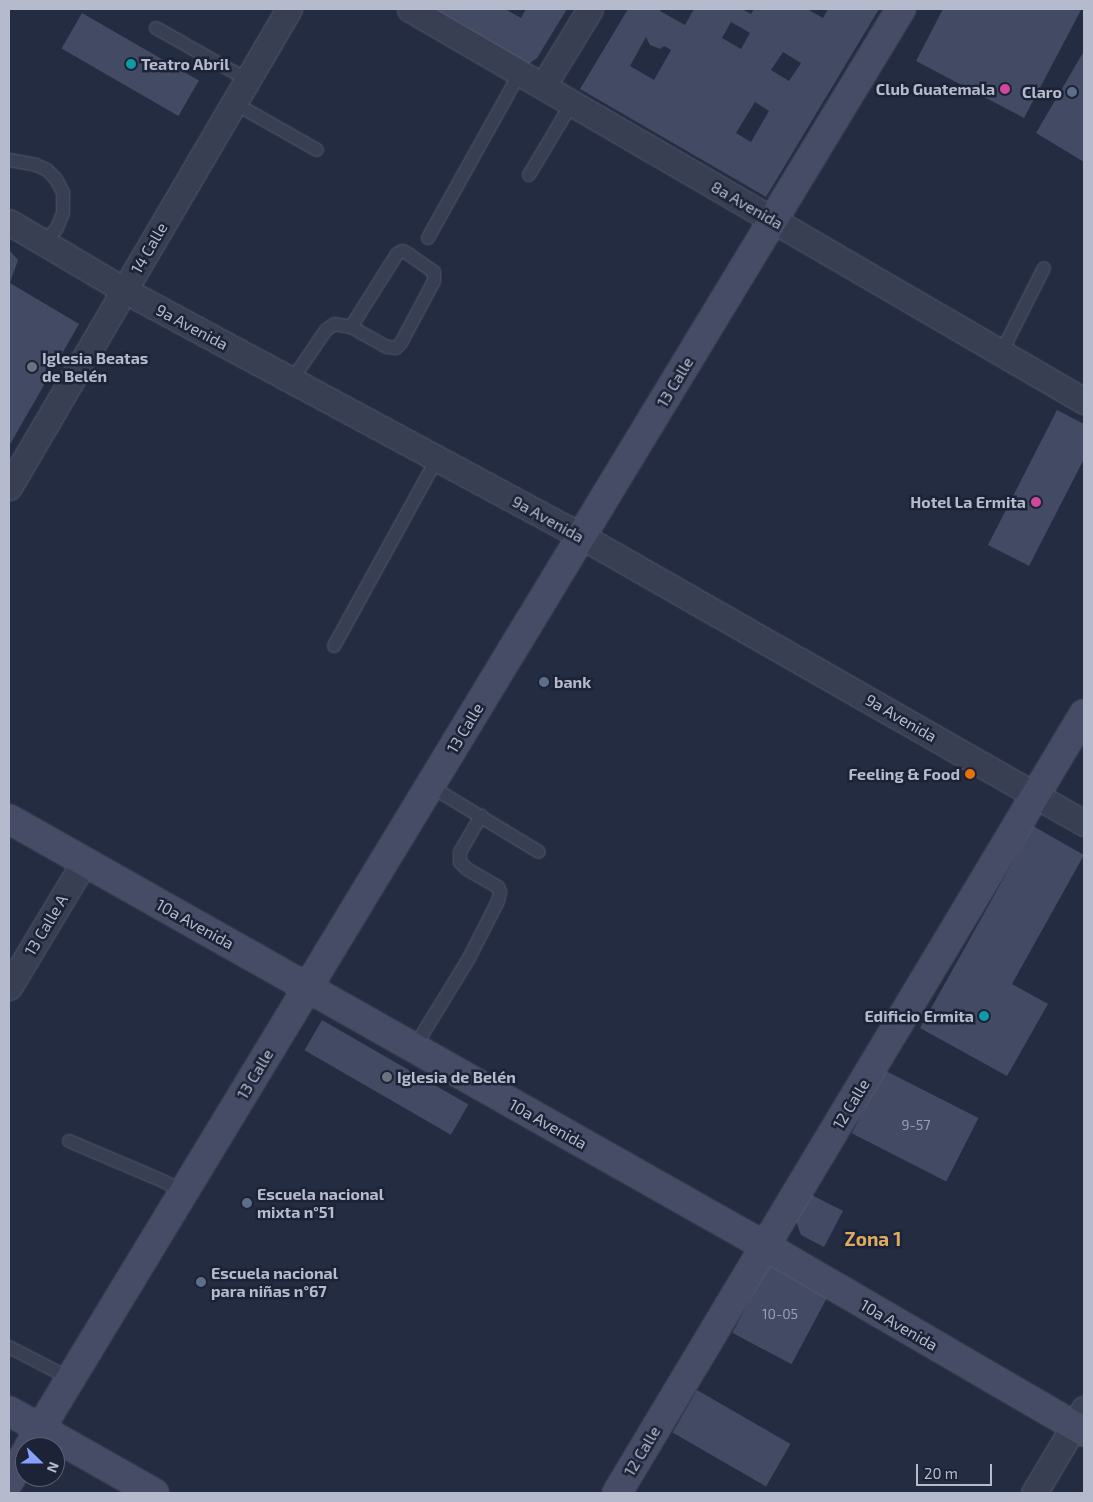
<!DOCTYPE html>
<html>
<head>
<meta charset="utf-8">
<style>
  body { margin:0 }
  #map { position:relative; width:1093px; height:1502px; overflow:hidden; background:#242c42; font-family:"Exo 2",sans-serif }
  div>[style] { position:absolute }
  .building>* { inset:0; background:#434b64; transform-origin:0 0 }
  .roads { filter:drop-shadow(0 0 1px #53596c) drop-shadow(0 0 1px #53596c) }
  .lane>* { height:12px; margin:-6px; padding:0 6px; transform-origin:6px; border-radius:6px; background:#393f52 }
  .street>* { height:25px; margin:-12.5px; padding:0 12.5px; transform-origin:12.5px; border-radius:12.5px; background:#393f52 }
  .secondary>* { height:28px; margin:-14px; padding:0 14px; transform-origin:14px; border-radius:14px; background:#464c65 }
  .dots>* { width:14px; height:14px; translate:-50% -50%; box-sizing:border-box; border:2px solid #1d2337; border-radius:50% }
  span { translate:-50% -50%; white-space:nowrap; text-align:center; line-height:1.15; -webkit-text-stroke:5px #1d2337; paint-order:stroke }
  .number-label { font-size:14px; color:#989eb2 }
  .number-label span { -webkit-text-stroke-width:0 }
  .poi-label { font-size:16px; color:#b5bacc; font-weight:700 }
  .left { translate:0 -50%; text-align:left }
  .right { translate:-100% -50%; text-align:right }
  .street-label { font-size:16px; color:#b5bacc }
  .quarter-label { font-size:19px; color:#dcab60; font-weight:700 }
  .frame { position:absolute; inset:0; border:10px solid #b5bacc; pointer-events:none }
  .north { position:absolute; left:15px; top:1437px; width:50px; height:50px; box-sizing:border-box; background:#1d2337; border:1px solid #5a5f73; border-radius:50%; rotate:112deg; font-size:14px; font-weight:700; line-height:20px; text-align:center; color:#b5bacc }
  .north::after { content:''; display:block; margin:auto; width:18px; height:22px; background:#88a1fe; clip-path:polygon(50% 0,100% 100%,50% 72%,0 100%) }
  .scale { position:absolute; left:916px; top:1464px; width:76px; height:22px; box-sizing:border-box; border:2px solid #b5bacc; border-top:0; padding-left:6px; font-size:15px; line-height:18px; white-space:nowrap; color:#b5bacc; -webkit-text-stroke:4px #1d2337; paint-order:stroke }
</style>
</head>
<body>
<div id="map">
  <div class="building">
    <div style="clip-path:polygon(424px 9px,505px 9px,521px 18px,526px 9px,567px 9px,537px 58px,523px 68px)"></div>
    <div style="clip-path:polygon(evenodd,628px 9px,661px 9px,660px 11px,685px 25px,694px 9px,742px 9px,751px 14px,754px 9px,807px 9px,823px 18px,828px 9px,879px 9px,766px 197px,580px 89px,628px 9px,731px 22px,750px 33px,741px 49px,722px 38px,731px 22px,628px 9px,646px 37px,650px 45px,660px 49px,664px 46px,671px 50px,654px 80px,630px 66px,646px 37px,628px 9px,783px 52px,801px 63px,789px 81px,771px 70px,783px 52px,628px 9px,755px 102px,769px 111px,751px 142px,736px 133px,755px 102px)"></div>
    <div style="clip-path:polygon(943px 9px,1079px 9px,1081px 10px,1024px 118px,916px 61px)"></div>
    <div style="left:82px;top:13px;width:135px;height:41px;rotate:30deg"></div>
    <div style="clip-path:polygon(1084px 51px,1084px 162px,1036px 133px)"></div>
    <div style="clip-path:polygon(9px 250px,18px 260px,10px 283px,79px 324px,9px 446px)"></div>
    <div style="clip-path:polygon(1057px 410px,1084px 424px,1084px 459px,1029px 566px,988px 545px)"></div>
    <div style="clip-path:polygon(1033px 826px,1084px 855px,1012px 984px,1048px 1004px,1007px 1076px,920px 1028px)"></div>
    <div style="left:322px;top:1020px;width:169px;height:35px;rotate:30deg"></div>
    <div style="left:884px;top:1070px;width:106px;height:71px;rotate:27deg"></div>
    <div style="clip-path:polygon(810px 1194px,843px 1211px,824px 1247px,801px 1235px,796px 1221px)"></div>
    <div style="left:769px;top:1264px;width:67px;height:78px;rotate:28deg"></div>
    <div style="left:697px;top:1390px;width:108px;height:49px;rotate:30deg"></div>
  </div>
  <div class="roads">
    <div class="lane">
      <div style="left:156px;top:28px;width:106px;rotate:29.5deg"></div>
      <div style="left:234px;top:103px;width:95px;rotate:29.5deg"></div>
      <div style="left:9px;top:160px;width:27px;rotate:10deg"></div>
      <div style="left:36px;top:165px;width:12px;rotate:24deg"></div>
      <div style="left:47px;top:170px;width:13px;rotate:45deg"></div>
      <div style="left:56px;top:179px;width:16px;rotate:63deg"></div>
      <div style="left:63px;top:193px;width:20px;rotate:90deg"></div>
      <div style="left:63px;top:213px;width:16px;rotate:112deg"></div>
      <div style="left:57px;top:228px;width:20px;rotate:131deg"></div>
      <div style="left:529px;top:175px;width:84px;rotate:-59.2deg"></div>
      <div style="left:428px;top:238px;width:189px;rotate:-60.9deg"></div>
      <div style="left:1001px;top:353px;width:95px;rotate:-63.2deg"></div>
      <div style="left:292px;top:380px;width:60px;rotate:-55.8deg"></div>
      <div style="left:326px;top:330px;width:11px;rotate:-34deg"></div>
      <div style="left:335px;top:324px;width:16px;rotate:11deg"></div>
      <div style="left:351px;top:327px;width:41px;rotate:29.1deg"></div>
      <div style="left:387px;top:347px;width:9px;rotate:6deg"></div>
      <div style="left:396px;top:348px;width:7px;rotate:-45deg"></div>
      <div style="left:401px;top:343px;width:70px;rotate:-62deg"></div>
      <div style="left:434px;top:281px;width:9px;rotate:-90deg"></div>
      <div style="left:434px;top:272px;width:33px;rotate:-145deg"></div>
      <div style="left:407px;top:253px;width:5px;rotate:-158deg"></div>
      <div style="left:402px;top:251px;width:6px;rotate:149deg"></div>
      <div style="left:397px;top:254px;width:86px;rotate:122.2deg"></div>
      <div style="left:334px;top:646px;width:213px;rotate:-61.2deg"></div>
      <div style="left:430px;top:786px;width:127px;rotate:31.2deg"></div>
      <div style="left:414px;top:1048px;width:103px;rotate:-58.5deg"></div>
      <div style="left:468px;top:960px;width:66px;rotate:-63deg"></div>
      <div style="left:498px;top:901px;width:9px;rotate:-77deg"></div>
      <div style="left:500px;top:892px;width:5px;rotate:-112deg"></div>
      <div style="left:498px;top:887px;width:36px;rotate:-150deg"></div>
      <div style="left:467px;top:869px;width:10px;rotate:-135deg"></div>
      <div style="left:460px;top:862px;width:10px;rotate:-90deg"></div>
      <div style="left:460px;top:852px;width:42px;rotate:-59.7deg"></div>
      <div style="left:69px;top:1141px;width:104px;rotate:23.1deg"></div>
      <div style="left:165px;top:1182px;width:20px;rotate:27deg"></div>
      <div style="left:9px;top:1347px;width:68px;rotate:27.3deg"></div>
    </div>
    <div class="street">
      <div style="left:410px;top:9px;width:780px;rotate:30.18deg"></div>
      <div style="left:543px;top:86px;width:90px;rotate:-58.6deg"></div>
      <div style="left:9px;top:222px;width:134px;rotate:30.6deg"></div>
      <div style="left:124px;top:290px;width:519px;rotate:28.29deg"></div>
      <div style="left:581px;top:536px;width:579px;rotate:29.71deg"></div>
      <div style="left:9px;top:487px;width:554px;rotate:-59.64deg"></div>
      <div style="left:9px;top:987px;width:146px;rotate:-59deg"></div>
      <div style="left:1034px;top:1493px;width:98px;rotate:-59.2deg"></div>
    </div>
    <div class="secondary">
      <div style="left:9px;top:819px;width:868px;rotate:29.46deg"></div>
      <div style="left:765px;top:1246px;width:369px;rotate:30.2deg"></div>
      <div style="left:9px;top:1411px;width:167px;rotate:29.5deg"></div>
      <div style="left:29px;top:1447px;width:1682px;rotate:-58.77deg"></div>
      <div style="left:9px;top:1481px;width:31px;rotate:-59deg"></div>
      <div style="left:617px;top:1493px;width:908px;rotate:-59.06deg"></div>
    </div>
  </div>
  <div class="dots">
    <div style="left:131px;top:64px;background:#0f9aa8"></div>
    <div style="left:1005px;top:89px;background:#d1479c"></div>
    <div style="left:1072px;top:92px;background:#5c6f8a"></div>
    <div style="left:32px;top:367px;background:#6b7280"></div>
    <div style="left:1036px;top:502px;background:#d1479c"></div>
    <div style="left:544px;top:682px;background:#5c6f8a"></div>
    <div style="left:970px;top:774px;background:#e8710a"></div>
    <div style="left:984px;top:1016px;background:#0f9aa8"></div>
    <div style="left:387px;top:1077px;background:#6b7280"></div>
    <div style="left:247px;top:1203px;background:#5c6f8a"></div>
    <div style="left:201px;top:1282px;background:#5c6f8a"></div>
  </div>
  <div class="number-label">
    <span style="left:916px;top:1125px">9-57</span>
    <span style="left:780px;top:1314px">10-05</span>
  </div>
  <div class="poi-label">
    <span class="left" style="left:141px;top:64px">Teatro Abril</span>
    <span class="right" style="left:995px;top:89px">Club Guatemala</span>
    <span class="right" style="left:1062px;top:92px">Claro</span>
    <span class="left" style="left:42px;top:367px">Iglesia Beatas<br>de Belén</span>
    <span class="right" style="left:1026px;top:502px">Hotel La Ermita</span>
    <span class="left" style="left:554px;top:682px">bank</span>
    <span class="right" style="left:960px;top:774px">Feeling &amp; Food</span>
    <span class="right" style="left:974px;top:1016px">Edificio Ermita</span>
    <span class="left" style="left:397px;top:1077px">Iglesia de Belén</span>
    <span class="left" style="left:257px;top:1203px">Escuela nacional<br>mixta n°51</span>
    <span class="left" style="left:211px;top:1282px">Escuela nacional<br>para niñas n°67</span>
  </div>
  <div class="street-label">
    <span style="left:747px;top:205px;rotate:30deg">8a Avenida</span>
    <span style="left:149px;top:248px;rotate:-60deg">14 Calle</span>
    <span style="left:192px;top:327px;rotate:28deg">9a Avenida</span>
    <span style="left:675px;top:382px;rotate:-59deg">13 Calle</span>
    <span style="left:548px;top:519px;rotate:29deg">9a Avenida</span>
    <span style="left:901px;top:718px;rotate:30deg">9a Avenida</span>
    <span style="left:465px;top:728px;rotate:-59deg">13 Calle</span>
    <span style="left:195px;top:924px;rotate:29deg">10a Avenida</span>
    <span style="left:46px;top:925px;rotate:-59deg">13 Calle A</span>
    <span style="left:255px;top:1074px;rotate:-59deg">13 Calle</span>
    <span style="left:851px;top:1104px;rotate:-59deg">12 Calle</span>
    <span style="left:548px;top:1124px;rotate:29deg">10a Avenida</span>
    <span style="left:899px;top:1325px;rotate:30deg">10a Avenida</span>
    <span style="left:642px;top:1451px;rotate:-59deg">12 Calle</span>
  </div>
  <div class="quarter-label">
    <span style="left:873px;top:1239px">Zona 1</span>
  </div>
  <div class="frame"></div>
  <div class="north">N</div>
  <div class="scale">20 m</div>
</div>
</body>
</html>
